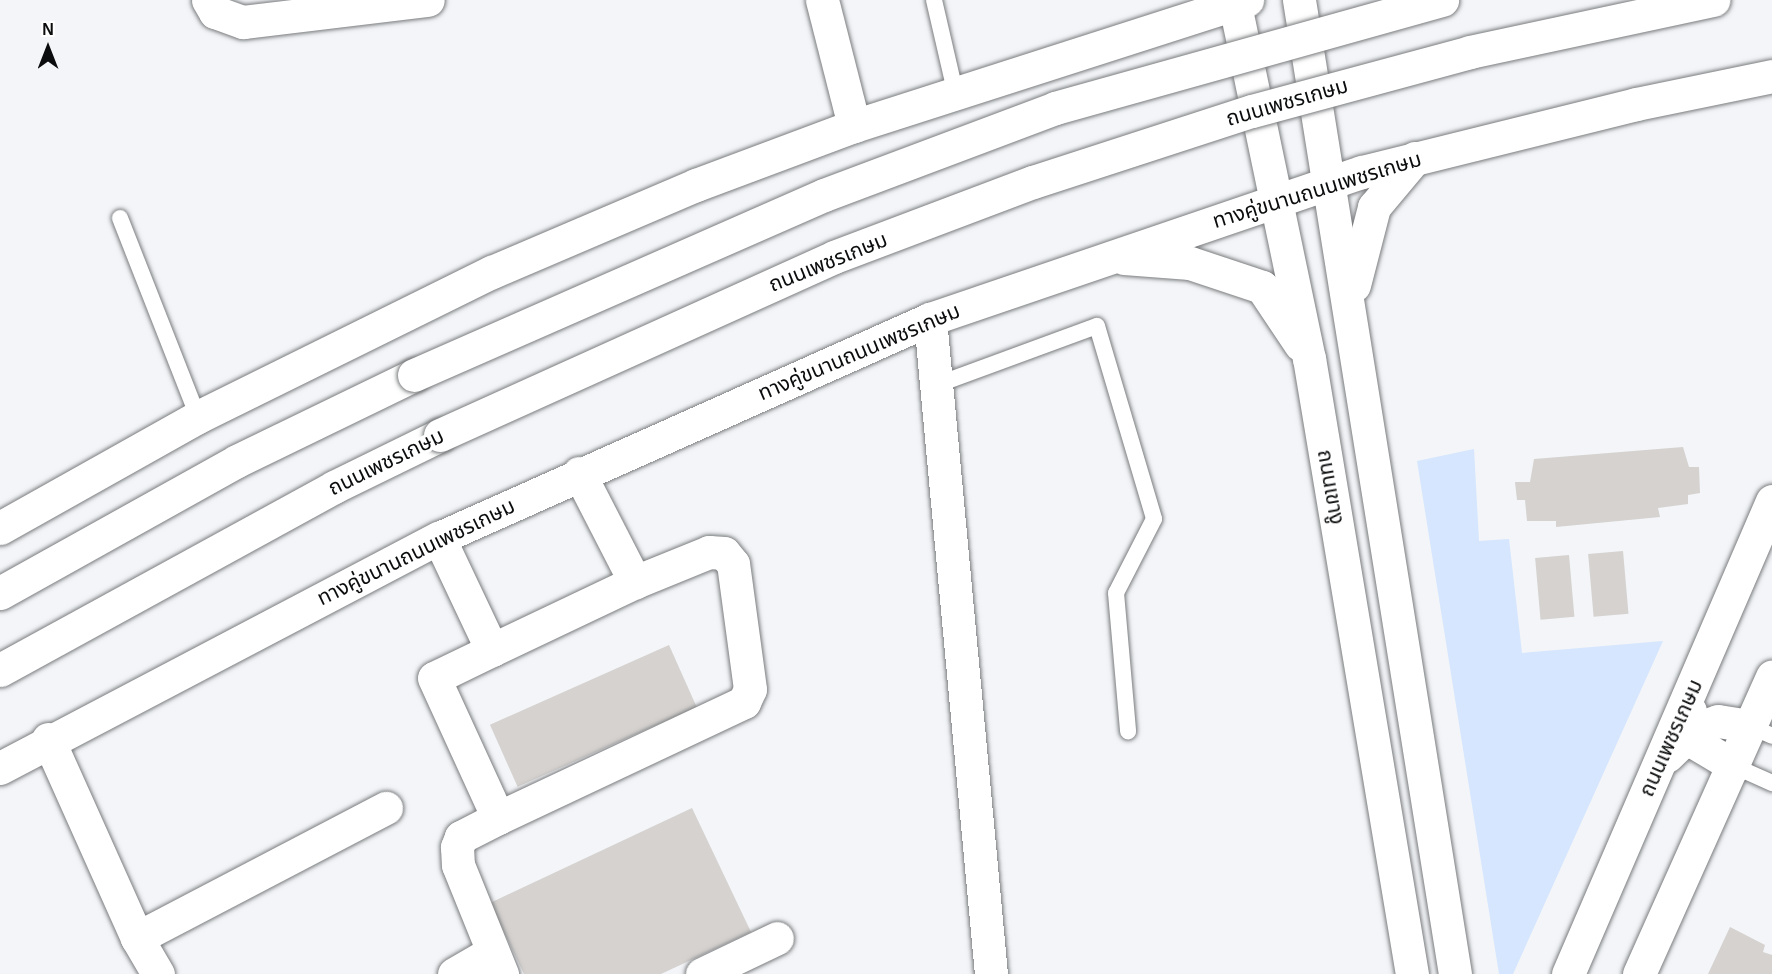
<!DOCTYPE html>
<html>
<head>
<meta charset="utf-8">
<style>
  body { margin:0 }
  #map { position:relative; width:1772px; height:974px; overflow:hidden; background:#f3f5f8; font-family:Helvetica,"Noto Sans Thai",sans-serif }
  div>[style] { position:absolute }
  .green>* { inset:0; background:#d5e6fe }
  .building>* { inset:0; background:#d5d2d0; transform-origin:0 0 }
  .roads { filter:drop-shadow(0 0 2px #7a7c7e) drop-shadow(0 0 2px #7a7c7e) }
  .service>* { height:16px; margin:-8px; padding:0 8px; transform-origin:8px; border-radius:8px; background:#fff }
  .minor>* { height:33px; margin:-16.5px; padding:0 16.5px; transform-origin:16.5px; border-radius:16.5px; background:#fff }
  .secondary>* { height:33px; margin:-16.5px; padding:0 16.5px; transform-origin:16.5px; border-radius:16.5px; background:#fff }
  .trunk>* { height:33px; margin:-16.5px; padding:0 16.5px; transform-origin:16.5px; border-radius:16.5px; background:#fff }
  .bridges { filter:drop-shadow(0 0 2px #7a7c7e) drop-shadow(0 0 2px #7a7c7e) }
  .trunk-bridge>* { height:33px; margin:-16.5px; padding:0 16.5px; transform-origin:16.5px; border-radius:16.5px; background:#fff }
  span { translate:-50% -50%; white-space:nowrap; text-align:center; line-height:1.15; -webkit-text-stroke:6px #fff; paint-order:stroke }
  .street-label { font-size:21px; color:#0b0c0d }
  .north { position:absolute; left:18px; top:18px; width:60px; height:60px; -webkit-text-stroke:4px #fff; paint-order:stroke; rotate:0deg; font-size:16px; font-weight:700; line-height:24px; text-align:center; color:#0b0c0d }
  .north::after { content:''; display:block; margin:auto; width:21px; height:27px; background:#0b0c0d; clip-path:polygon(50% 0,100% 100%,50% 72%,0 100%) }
</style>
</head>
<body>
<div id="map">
  <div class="green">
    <div style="clip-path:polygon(1474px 449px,1479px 541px,1509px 539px,1522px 653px,1663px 641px,1513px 974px,1499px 974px,1417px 461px)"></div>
  </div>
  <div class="building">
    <div style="clip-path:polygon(1683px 447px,1689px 467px,1699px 467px,1700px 493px,1688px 495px,1688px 504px,1658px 508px,1660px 517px,1556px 527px,1556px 521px,1527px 521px,1525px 500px,1517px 500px,1515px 482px,1530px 482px,1534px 459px)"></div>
    <div style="left:1623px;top:551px;width:63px;height:35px;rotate:85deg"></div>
    <div style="left:1569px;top:555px;width:62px;height:34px;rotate:85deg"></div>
    <div style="left:669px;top:645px;width:68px;height:196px;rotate:66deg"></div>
    <div style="clip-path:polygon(692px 808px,751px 932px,661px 974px,524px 974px,490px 903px)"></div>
    <div style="clip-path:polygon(1730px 927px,1765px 945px,1763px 952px,1772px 955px,1772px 974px,1708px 974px)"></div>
  </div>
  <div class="roads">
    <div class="service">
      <div style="left:934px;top:0;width:98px;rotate:77deg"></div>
      <div style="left:120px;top:218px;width:214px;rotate:68.6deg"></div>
      <div style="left:939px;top:384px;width:168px;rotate:-20.2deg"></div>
      <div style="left:1097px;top:326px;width:201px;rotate:73.5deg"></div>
      <div style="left:1154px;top:519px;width:83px;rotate:117.2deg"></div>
      <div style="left:1116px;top:593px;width:139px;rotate:85deg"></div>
      <div style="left:1750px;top:726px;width:24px;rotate:24deg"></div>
      <div style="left:1734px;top:766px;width:42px;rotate:24.1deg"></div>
    </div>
    <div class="minor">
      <div style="left:208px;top:0;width:14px;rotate:60deg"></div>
      <div style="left:215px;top:12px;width:30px;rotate:20deg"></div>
      <div style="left:243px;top:22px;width:186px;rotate:-6.8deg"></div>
      <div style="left:822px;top:0;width:130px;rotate:75.7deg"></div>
      <div style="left:930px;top:319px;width:658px;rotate:84.68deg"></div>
      <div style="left:579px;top:473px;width:123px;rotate:62.8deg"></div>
      <div style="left:439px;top:538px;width:124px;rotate:64.7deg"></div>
      <div style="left:492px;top:650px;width:64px;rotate:154.2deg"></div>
      <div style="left:434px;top:678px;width:154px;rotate:65.4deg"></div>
      <div style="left:498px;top:818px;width:272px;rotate:-25.2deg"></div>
      <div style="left:744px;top:702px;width:14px;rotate:-65deg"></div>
      <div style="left:750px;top:689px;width:126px;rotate:-97.7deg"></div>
      <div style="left:733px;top:564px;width:14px;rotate:-129deg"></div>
      <div style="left:724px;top:553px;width:15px;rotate:-176deg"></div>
      <div style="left:709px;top:552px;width:80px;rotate:157.9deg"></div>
      <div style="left:635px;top:582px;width:158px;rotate:154.6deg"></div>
      <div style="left:48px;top:739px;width:218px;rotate:65.9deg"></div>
      <div style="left:498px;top:818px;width:42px;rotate:152.8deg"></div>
      <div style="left:461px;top:837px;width:11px;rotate:112deg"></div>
      <div style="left:457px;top:847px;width:18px;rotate:87deg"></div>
      <div style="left:458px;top:865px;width:118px;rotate:68deg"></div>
      <div style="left:158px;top:974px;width:42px;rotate:-120.3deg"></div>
      <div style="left:137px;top:938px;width:281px;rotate:-27.6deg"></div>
      <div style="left:454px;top:974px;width:44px;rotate:-30.1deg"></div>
      <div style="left:702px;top:974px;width:83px;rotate:-25.6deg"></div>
    </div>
    <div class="secondary">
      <div style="left:1234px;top:0;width:366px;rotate:78.2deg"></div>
      <div style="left:1309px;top:358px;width:625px;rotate:80.51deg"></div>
      <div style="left:1299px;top:0;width:986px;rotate:80.9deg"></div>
      <div style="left:1124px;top:258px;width:66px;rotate:4.3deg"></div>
      <div style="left:1190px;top:263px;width:76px;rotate:18.4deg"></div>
      <div style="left:1262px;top:287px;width:69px;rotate:56.3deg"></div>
      <div style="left:1354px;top:285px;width:81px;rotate:-75.6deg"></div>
      <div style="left:1374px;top:207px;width:64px;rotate:-50.1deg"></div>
      <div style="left:0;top:528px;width:227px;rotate:-29.3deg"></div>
      <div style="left:198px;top:417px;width:328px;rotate:-26.3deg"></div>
      <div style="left:492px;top:272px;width:222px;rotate:-23.1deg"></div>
      <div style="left:696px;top:185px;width:169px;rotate:-20.5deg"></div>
      <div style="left:854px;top:126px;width:413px;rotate:-17.8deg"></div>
      <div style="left:1690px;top:711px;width:31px;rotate:83deg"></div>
      <div style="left:1694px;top:742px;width:47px;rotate:31deg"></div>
      <div style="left:1667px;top:756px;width:39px;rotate:-44deg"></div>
      <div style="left:1695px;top:729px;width:24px;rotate:-19deg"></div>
      <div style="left:1718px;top:721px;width:32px;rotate:9deg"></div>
      <div style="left:0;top:768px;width:496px;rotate:-27.7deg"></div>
      <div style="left:439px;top:538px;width:538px;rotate:-24.04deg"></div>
      <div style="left:930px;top:319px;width:456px;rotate:-18.8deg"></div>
      <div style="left:1362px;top:172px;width:282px;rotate:-13.9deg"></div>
      <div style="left:1636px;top:104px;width:139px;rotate:-11.6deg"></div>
      <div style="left:1568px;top:974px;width:515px;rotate:-66.67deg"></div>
      <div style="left:1639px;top:974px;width:326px;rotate:-65.9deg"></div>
    </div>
    <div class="trunk">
      <div style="left:0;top:593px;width:271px;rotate:-29.1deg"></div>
      <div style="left:237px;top:461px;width:197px;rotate:-25.9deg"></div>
      <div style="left:0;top:670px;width:381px;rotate:-28.7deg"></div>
      <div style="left:334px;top:487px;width:118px;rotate:-26.1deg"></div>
    </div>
  </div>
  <div class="bridges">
    <div class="trunk-bridge">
      <div style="left:414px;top:375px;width:448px;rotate:-23.7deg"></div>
      <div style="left:824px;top:195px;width:247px;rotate:-20.6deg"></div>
      <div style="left:1055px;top:108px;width:402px;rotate:-15.6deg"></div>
      <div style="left:440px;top:435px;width:432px;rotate:-24.3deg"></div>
      <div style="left:834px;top:257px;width:213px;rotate:-20.7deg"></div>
      <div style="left:1033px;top:182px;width:230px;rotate:-18deg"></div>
      <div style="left:1252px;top:111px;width:226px;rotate:-15.1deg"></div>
      <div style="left:1470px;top:52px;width:249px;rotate:-12.1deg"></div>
    </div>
  </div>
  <div class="street-label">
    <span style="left:1287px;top:102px;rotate:-16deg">ถนนเพชรเกษม</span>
    <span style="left:1317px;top:190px;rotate:-17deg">ทางคู่ขนานถนนเพชรเกษม</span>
    <span style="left:828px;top:262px;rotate:-22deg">ถนนเพชรเกษม</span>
    <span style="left:859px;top:352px;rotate:-23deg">ทางคู่ขนานถนนเพชรเกษม</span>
    <span style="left:386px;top:462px;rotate:-26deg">ถนนเพชรเกษม</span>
    <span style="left:1331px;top:487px;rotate:80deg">ถนนเขางู</span>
    <span style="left:416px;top:552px;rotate:-26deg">ทางคู่ขนานถนนเพชรเกษม</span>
    <span style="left:1671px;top:738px;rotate:-66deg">ถนนเพชรเกษม</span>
  </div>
  <div class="north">N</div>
</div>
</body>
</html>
